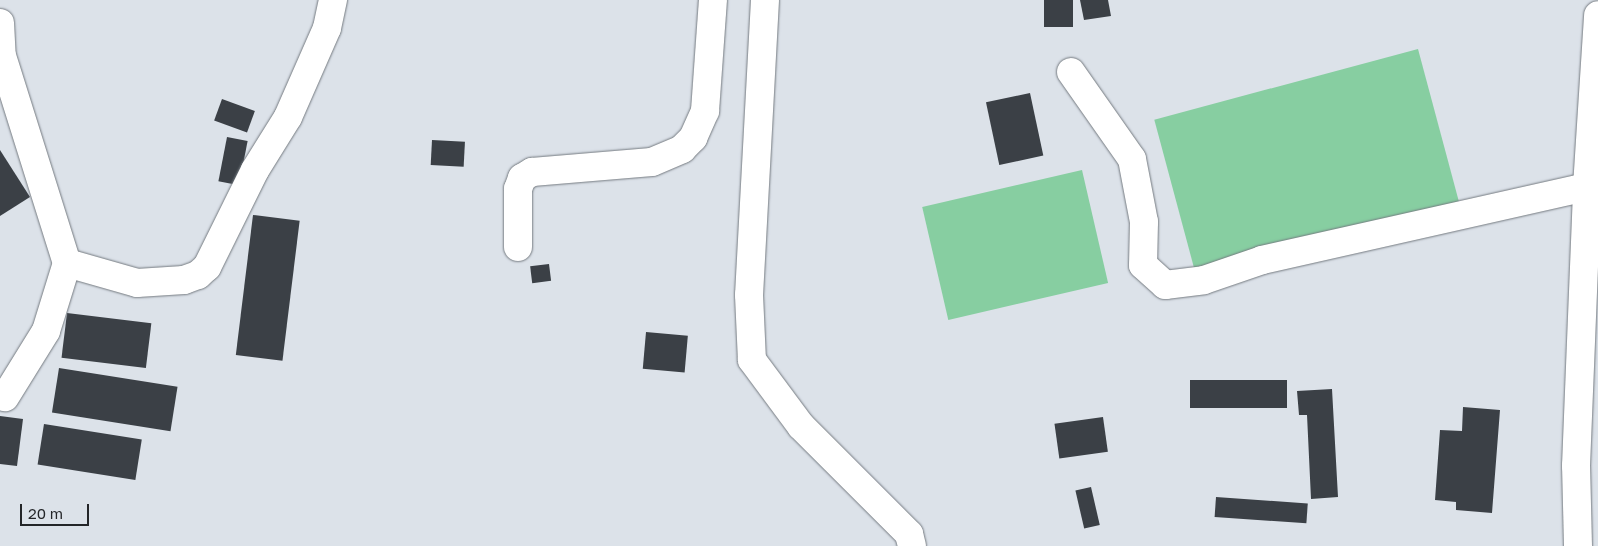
<!DOCTYPE html>
<html>
<head>
<meta charset="utf-8">
<style>
  body { margin:0 }
  #map { position:relative; width:1598px; height:546px; overflow:hidden; background:#dce2e9; font-family:"Golos Text",sans-serif }
  div>[style] { position:absolute }
  .green>* { inset:0; background:#87cea1; transform-origin:0 0 }
  .building>* { inset:0; background:#3b4046; transform-origin:0 0 }
  .roads { filter:drop-shadow(0 0 1px #747a80) drop-shadow(0 0 1px #747a80) }
  .minor>* { height:28px; margin:-14px; padding:0 14px; transform-origin:14px; border-radius:14px; background:#fff }
  span { translate:-50% -50%; white-space:nowrap; text-align:center; line-height:1.15; -webkit-text-stroke:5px #dce2e9; paint-order:stroke }
  .scale { position:absolute; left:20px; top:504px; width:69px; height:22px; box-sizing:border-box; border:2px solid #232528; border-top:0; padding-left:6px; font-size:15px; line-height:18px; white-space:nowrap; color:#232528; -webkit-text-stroke:4px #dce2e9; paint-order:stroke }
</style>
</head>
<body>
<div id="map">
  <div class="green">
    <div style="left:1418px;top:49px;width:159px;height:273px;rotate:75deg"></div>
    <div style="left:1082px;top:170px;width:116px;height:164px;rotate:77deg"></div>
  </div>
  <div class="building">
    <div style="left:1044px;top:0;width:29px;height:27px"></div>
    <div style="clip-path:polygon(1080px 0,1108px 0,1111px 16px,1084px 20px)"></div>
    <div style="left:1030px;top:93px;width:64px;height:45px;rotate:78deg"></div>
    <div style="left:222px;top:99px;width:35px;height:23px;rotate:20deg"></div>
    <div style="left:227px;top:137px;width:21px;height:45px;rotate:11deg"></div>
    <div style="left:432px;top:140px;width:33px;height:25px;rotate:3deg"></div>
    <div style="clip-path:polygon(0 150px,30px 197px,0 216px)"></div>
    <div style="left:253px;top:215px;width:47px;height:141px;rotate:7deg"></div>
    <div style="left:549px;top:264px;width:17px;height:19px;rotate:83deg"></div>
    <div style="left:67px;top:313px;width:85px;height:45px;rotate:7deg"></div>
    <div style="left:646px;top:332px;width:42px;height:37px;rotate:5deg"></div>
    <div style="left:59px;top:368px;width:120px;height:45px;rotate:9deg"></div>
    <div style="left:1190px;top:380px;width:97px;height:28px"></div>
    <div style="clip-path:polygon(1332px 389px,1338px 497px,1311px 499px,1307px 415px,1299px 415px,1297px 391px)"></div>
    <div style="clip-path:polygon(1463px 407px,1500px 410px,1492px 513px,1456px 510px,1456px 502px,1435px 500px,1440px 430px,1462px 431px)"></div>
    <div style="clip-path:polygon(0 416px,23px 419px,17px 466px,0 464px)"></div>
    <div style="left:1103px;top:417px;width:35px;height:49px;rotate:82deg"></div>
    <div style="left:44px;top:424px;width:99px;height:41px;rotate:9deg"></div>
    <div style="left:1091px;top:487px;width:39px;height:16px;rotate:77deg"></div>
    <div style="left:1216px;top:497px;width:92px;height:20px;rotate:4deg"></div>
  </div>
  <div class="roads">
    <div class="minor">
      <div style="left:765px;top:0;width:295px;rotate:93.1deg"></div>
      <div style="left:749px;top:295px;width:65px;rotate:87.4deg"></div>
      <div style="left:752px;top:360px;width:82px;rotate:53.4deg"></div>
      <div style="left:801px;top:426px;width:153px;rotate:45deg"></div>
      <div style="left:909px;top:534px;width:12px;rotate:76deg"></div>
      <div style="left:0;top:23px;width:33px;rotate:87deg"></div>
      <div style="left:2px;top:56px;width:217px;rotate:72.6deg"></div>
      <div style="left:67px;top:263px;width:71px;rotate:107.2deg"></div>
      <div style="left:46px;top:331px;width:78px;rotate:121.8deg"></div>
      <div style="left:1071px;top:72px;width:106px;rotate:55deg"></div>
      <div style="left:1132px;top:159px;width:64px;rotate:79.2deg"></div>
      <div style="left:1144px;top:222px;width:43px;rotate:91.3deg"></div>
      <div style="left:1143px;top:265px;width:30px;rotate:42deg"></div>
      <div style="left:1165px;top:285px;width:39px;rotate:-7deg"></div>
      <div style="left:1204px;top:280px;width:61px;rotate:-19deg"></div>
      <div style="left:1262px;top:260px;width:333px;rotate:-12.7deg"></div>
      <div style="left:518px;top:247px;width:58px;rotate:-90deg"></div>
      <div style="left:518px;top:189px;width:12px;rotate:-70deg"></div>
      <div style="left:522px;top:178px;width:12px;rotate:-31deg"></div>
      <div style="left:532px;top:172px;width:120px;rotate:-4.8deg"></div>
      <div style="left:652px;top:162px;width:33px;rotate:-23deg"></div>
      <div style="left:682px;top:149px;width:16px;rotate:-45deg"></div>
      <div style="left:693px;top:138px;width:30px;rotate:-66deg"></div>
      <div style="left:705px;top:111px;width:111px;rotate:-85.9deg"></div>
      <div style="left:67px;top:263px;width:73px;rotate:15.9deg"></div>
      <div style="left:137px;top:283px;width:47px;rotate:-3.7deg"></div>
      <div style="left:184px;top:280px;width:15px;rotate:-20deg"></div>
      <div style="left:198px;top:275px;width:12px;rotate:-42deg"></div>
      <div style="left:207px;top:267px;width:108px;rotate:-63.7deg"></div>
      <div style="left:255px;top:170px;width:62px;rotate:-58.1deg"></div>
      <div style="left:288px;top:117px;width:97px;rotate:-66.3deg"></div>
      <div style="left:327px;top:28px;width:29px;rotate:-78deg"></div>
      <div style="left:1578px;top:546px;width:80px;rotate:-91.4deg"></div>
      <div style="left:1576px;top:466px;width:279px;rotate:-87.7deg"></div>
      <div style="left:1587px;top:187px;width:172px;rotate:-86.3deg"></div>
    </div>
  </div>
  <div class="scale">20 m</div>
</div>
</body>
</html>
